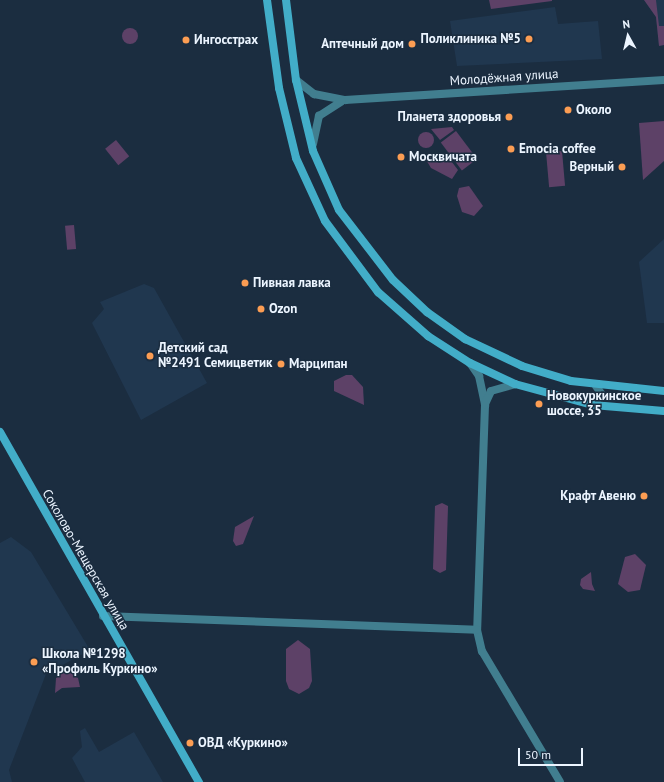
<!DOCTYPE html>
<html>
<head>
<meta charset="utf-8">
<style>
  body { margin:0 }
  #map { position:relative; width:664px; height:782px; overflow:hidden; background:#1b2d40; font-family:"PT Sans",sans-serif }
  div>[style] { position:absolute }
  .built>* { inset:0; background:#20374f }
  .green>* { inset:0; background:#5d4167; transform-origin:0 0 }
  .round { border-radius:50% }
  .street>* { height:8px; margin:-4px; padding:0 4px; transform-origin:4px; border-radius:4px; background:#417e8f }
  .secondary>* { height:8px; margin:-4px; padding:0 4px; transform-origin:4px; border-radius:4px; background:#42adc8 }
  .dots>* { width:11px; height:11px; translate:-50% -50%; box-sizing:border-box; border:2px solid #1b2d40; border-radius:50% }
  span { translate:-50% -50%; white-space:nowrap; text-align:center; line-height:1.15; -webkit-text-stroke:3px #1b2d40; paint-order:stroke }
  .poi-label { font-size:13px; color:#ecf5ff; font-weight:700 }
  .right { translate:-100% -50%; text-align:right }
  .left { translate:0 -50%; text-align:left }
  .street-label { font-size:13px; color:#ecf5ff }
  .north { position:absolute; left:608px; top:16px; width:40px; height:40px; -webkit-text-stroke:3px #1b2d40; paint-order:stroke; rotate:352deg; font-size:11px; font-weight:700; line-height:16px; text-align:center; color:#ecf5ff }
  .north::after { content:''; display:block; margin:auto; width:14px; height:18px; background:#ecf5ff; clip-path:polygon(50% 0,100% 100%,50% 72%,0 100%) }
  .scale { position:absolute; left:518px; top:748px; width:65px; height:18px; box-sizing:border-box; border:2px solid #ecf5ff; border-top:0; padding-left:5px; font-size:12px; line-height:14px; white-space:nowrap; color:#ecf5ff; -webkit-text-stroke:3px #1b2d40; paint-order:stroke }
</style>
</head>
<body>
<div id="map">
  <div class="built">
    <div style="clip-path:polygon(644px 0,664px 0,664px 45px,659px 46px,656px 17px)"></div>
    <div style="clip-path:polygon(555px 7px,558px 24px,598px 21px,602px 59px,457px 66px,450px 21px)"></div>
    <div style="clip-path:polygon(664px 239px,664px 323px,647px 323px,639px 262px)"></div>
    <div style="clip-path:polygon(144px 284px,154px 288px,207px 383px,141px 420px,92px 323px,104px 309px,100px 302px)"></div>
    <div style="clip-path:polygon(11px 537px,31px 552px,90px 650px,46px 674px,9px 770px,12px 782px,0 782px,0 543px)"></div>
    <div style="clip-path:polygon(85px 728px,99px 752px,134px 732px,163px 782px,85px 782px,72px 758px,82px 747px,80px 731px)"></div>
  </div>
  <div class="green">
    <div style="clip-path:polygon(489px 0,552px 0,552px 1px,491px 9px)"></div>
    <div style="clip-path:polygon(644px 0,656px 0,659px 26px,664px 26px,664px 45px,659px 46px,656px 17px)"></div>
    <div class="round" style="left:122px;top:28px;width:16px;height:16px"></div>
    <div style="clip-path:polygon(664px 121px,664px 161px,643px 180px,639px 123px)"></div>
    <div style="clip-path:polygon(452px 127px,454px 130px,440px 140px,431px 129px)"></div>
    <div style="left:456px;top:131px;width:35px;height:19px;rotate:53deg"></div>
    <div class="round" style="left:418px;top:132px;width:16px;height:16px"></div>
    <div style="left:116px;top:140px;width:21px;height:14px;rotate:51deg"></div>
    <div style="left:562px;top:151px;width:35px;height:16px;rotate:85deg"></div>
    <div style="clip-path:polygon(445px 153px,458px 170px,452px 179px,431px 168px,425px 158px)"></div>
    <div style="clip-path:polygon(469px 186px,483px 206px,474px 216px,462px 212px,457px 196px,459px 188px)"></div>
    <div style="left:74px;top:225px;width:24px;height:9px;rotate:85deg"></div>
    <div style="clip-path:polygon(346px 375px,352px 375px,363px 387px,364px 405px,334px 391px,334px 381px)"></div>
    <div style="clip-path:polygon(442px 503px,448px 506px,446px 570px,440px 573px,433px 569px,435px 506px)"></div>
    <div style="clip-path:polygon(254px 516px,243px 544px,236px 546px,233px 541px,235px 527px)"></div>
    <div style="clip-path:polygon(635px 554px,646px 565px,640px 590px,628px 592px,618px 584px,625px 557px)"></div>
    <div style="clip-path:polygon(591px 572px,592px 584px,595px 591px,583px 589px,580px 585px,581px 579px)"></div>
    <div style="clip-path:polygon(298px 640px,310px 649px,312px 681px,309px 688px,299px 694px,289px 689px,286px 681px,286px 649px)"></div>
    <div style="clip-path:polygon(66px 670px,78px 678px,80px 687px,62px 688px,55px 693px,56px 678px)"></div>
  </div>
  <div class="street">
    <div style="left:296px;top:80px;width:23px;rotate:38deg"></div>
    <div style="left:314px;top:94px;width:32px;rotate:11deg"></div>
    <div style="left:345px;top:100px;width:320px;rotate:-3.6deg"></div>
    <div style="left:313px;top:144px;width:29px;rotate:-78deg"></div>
    <div style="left:319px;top:116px;width:27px;rotate:-33deg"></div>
    <div style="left:470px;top:363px;width:16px;rotate:55deg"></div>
    <div style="left:479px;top:376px;width:30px;rotate:78deg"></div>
    <div style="left:485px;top:405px;width:225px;rotate:92deg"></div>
    <div style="left:477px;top:630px;width:22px;rotate:77deg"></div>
    <div style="left:482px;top:651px;width:152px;rotate:59.2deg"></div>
    <div style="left:485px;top:404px;width:14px;rotate:-65deg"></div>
    <div style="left:491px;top:391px;width:25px;rotate:-16deg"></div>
    <div style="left:593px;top:405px;width:13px;rotate:-42deg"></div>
    <div style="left:603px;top:396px;width:12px;rotate:-125deg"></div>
    <div style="left:103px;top:616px;width:374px;rotate:2.1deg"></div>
  </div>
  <div class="secondary">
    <div style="left:267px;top:0;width:89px;rotate:82.2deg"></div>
    <div style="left:279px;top:88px;width:72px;rotate:76.3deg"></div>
    <div style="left:296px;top:158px;width:69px;rotate:65.3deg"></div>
    <div style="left:325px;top:221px;width:89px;rotate:53.3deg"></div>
    <div style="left:378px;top:292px;width:67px;rotate:41.3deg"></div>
    <div style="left:428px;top:336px;width:50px;rotate:32.7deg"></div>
    <div style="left:470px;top:363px;width:50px;rotate:25deg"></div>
    <div style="left:515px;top:384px;width:81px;rotate:15.1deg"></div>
    <div style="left:593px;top:405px;width:71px;rotate:4.8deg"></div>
    <div style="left:286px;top:0;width:81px;rotate:82.9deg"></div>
    <div style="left:296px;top:80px;width:73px;rotate:76.5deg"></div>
    <div style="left:313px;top:151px;width:64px;rotate:66.2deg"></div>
    <div style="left:339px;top:210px;width:88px;rotate:52.4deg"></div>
    <div style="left:393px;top:280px;width:47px;rotate:43.3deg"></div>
    <div style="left:427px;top:312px;width:47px;rotate:35.4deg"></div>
    <div style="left:465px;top:339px;width:63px;rotate:25.3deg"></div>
    <div style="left:522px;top:366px;width:51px;rotate:17deg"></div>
    <div style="left:571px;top:381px;width:94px;rotate:6.1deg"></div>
    <div style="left:0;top:432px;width:403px;rotate:60.4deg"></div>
  </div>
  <div class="dots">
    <div style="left:529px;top:39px;background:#fc9d53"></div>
    <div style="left:186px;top:40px;background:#fc9d53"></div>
    <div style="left:412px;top:44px;background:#fc9d53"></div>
    <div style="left:568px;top:110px;background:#fc9d53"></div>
    <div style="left:509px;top:117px;background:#fc9d53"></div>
    <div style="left:511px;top:149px;background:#fc9d53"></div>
    <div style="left:401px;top:157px;background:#fc9d53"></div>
    <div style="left:622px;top:167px;background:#fc9d53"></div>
    <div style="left:245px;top:283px;background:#fc9d53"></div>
    <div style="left:261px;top:309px;background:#fc9d53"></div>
    <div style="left:150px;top:356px;background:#fc9d53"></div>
    <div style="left:281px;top:364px;background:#fc9d53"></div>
    <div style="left:539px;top:404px;background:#fc9d53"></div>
    <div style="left:644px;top:496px;background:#fc9d53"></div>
    <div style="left:34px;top:662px;background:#fc9d53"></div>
    <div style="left:190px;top:743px;background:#fc9d53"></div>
  </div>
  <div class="poi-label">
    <span class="right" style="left:521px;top:39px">Поликлиника №5</span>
    <span class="left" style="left:194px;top:40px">Ингосстрах</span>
    <span class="right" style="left:404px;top:44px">Аптечный дом</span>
    <span class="left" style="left:576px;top:110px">Около</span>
    <span class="right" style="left:501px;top:117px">Планета здоровья</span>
    <span class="left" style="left:519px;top:149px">Emocia coffee</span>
    <span class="left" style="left:409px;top:157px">Москвичата</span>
    <span class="right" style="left:614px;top:167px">Верный</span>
    <span class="left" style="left:253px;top:283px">Пивная лавка</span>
    <span class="left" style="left:269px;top:309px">Ozon</span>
    <span class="left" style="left:158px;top:356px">Детский сад<br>№2491 Семицветик</span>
    <span class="left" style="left:289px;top:364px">Марципан</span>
    <span class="left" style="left:547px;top:404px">Новокуркинское<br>шоссе, 35</span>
    <span class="right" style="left:636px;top:496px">Крафт Авеню</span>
    <span class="left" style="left:42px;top:662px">Школа №1298<br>«Профиль Куркино»</span>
    <span class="left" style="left:198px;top:743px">ОВД «Куркино»</span>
  </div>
  <div class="street-label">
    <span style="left:504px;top:78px;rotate:-4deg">Молодёжная улица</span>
    <span style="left:85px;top:560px;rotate:60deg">Соколово-Мещерская улица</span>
  </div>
  <div class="north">N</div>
  <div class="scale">50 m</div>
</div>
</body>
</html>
